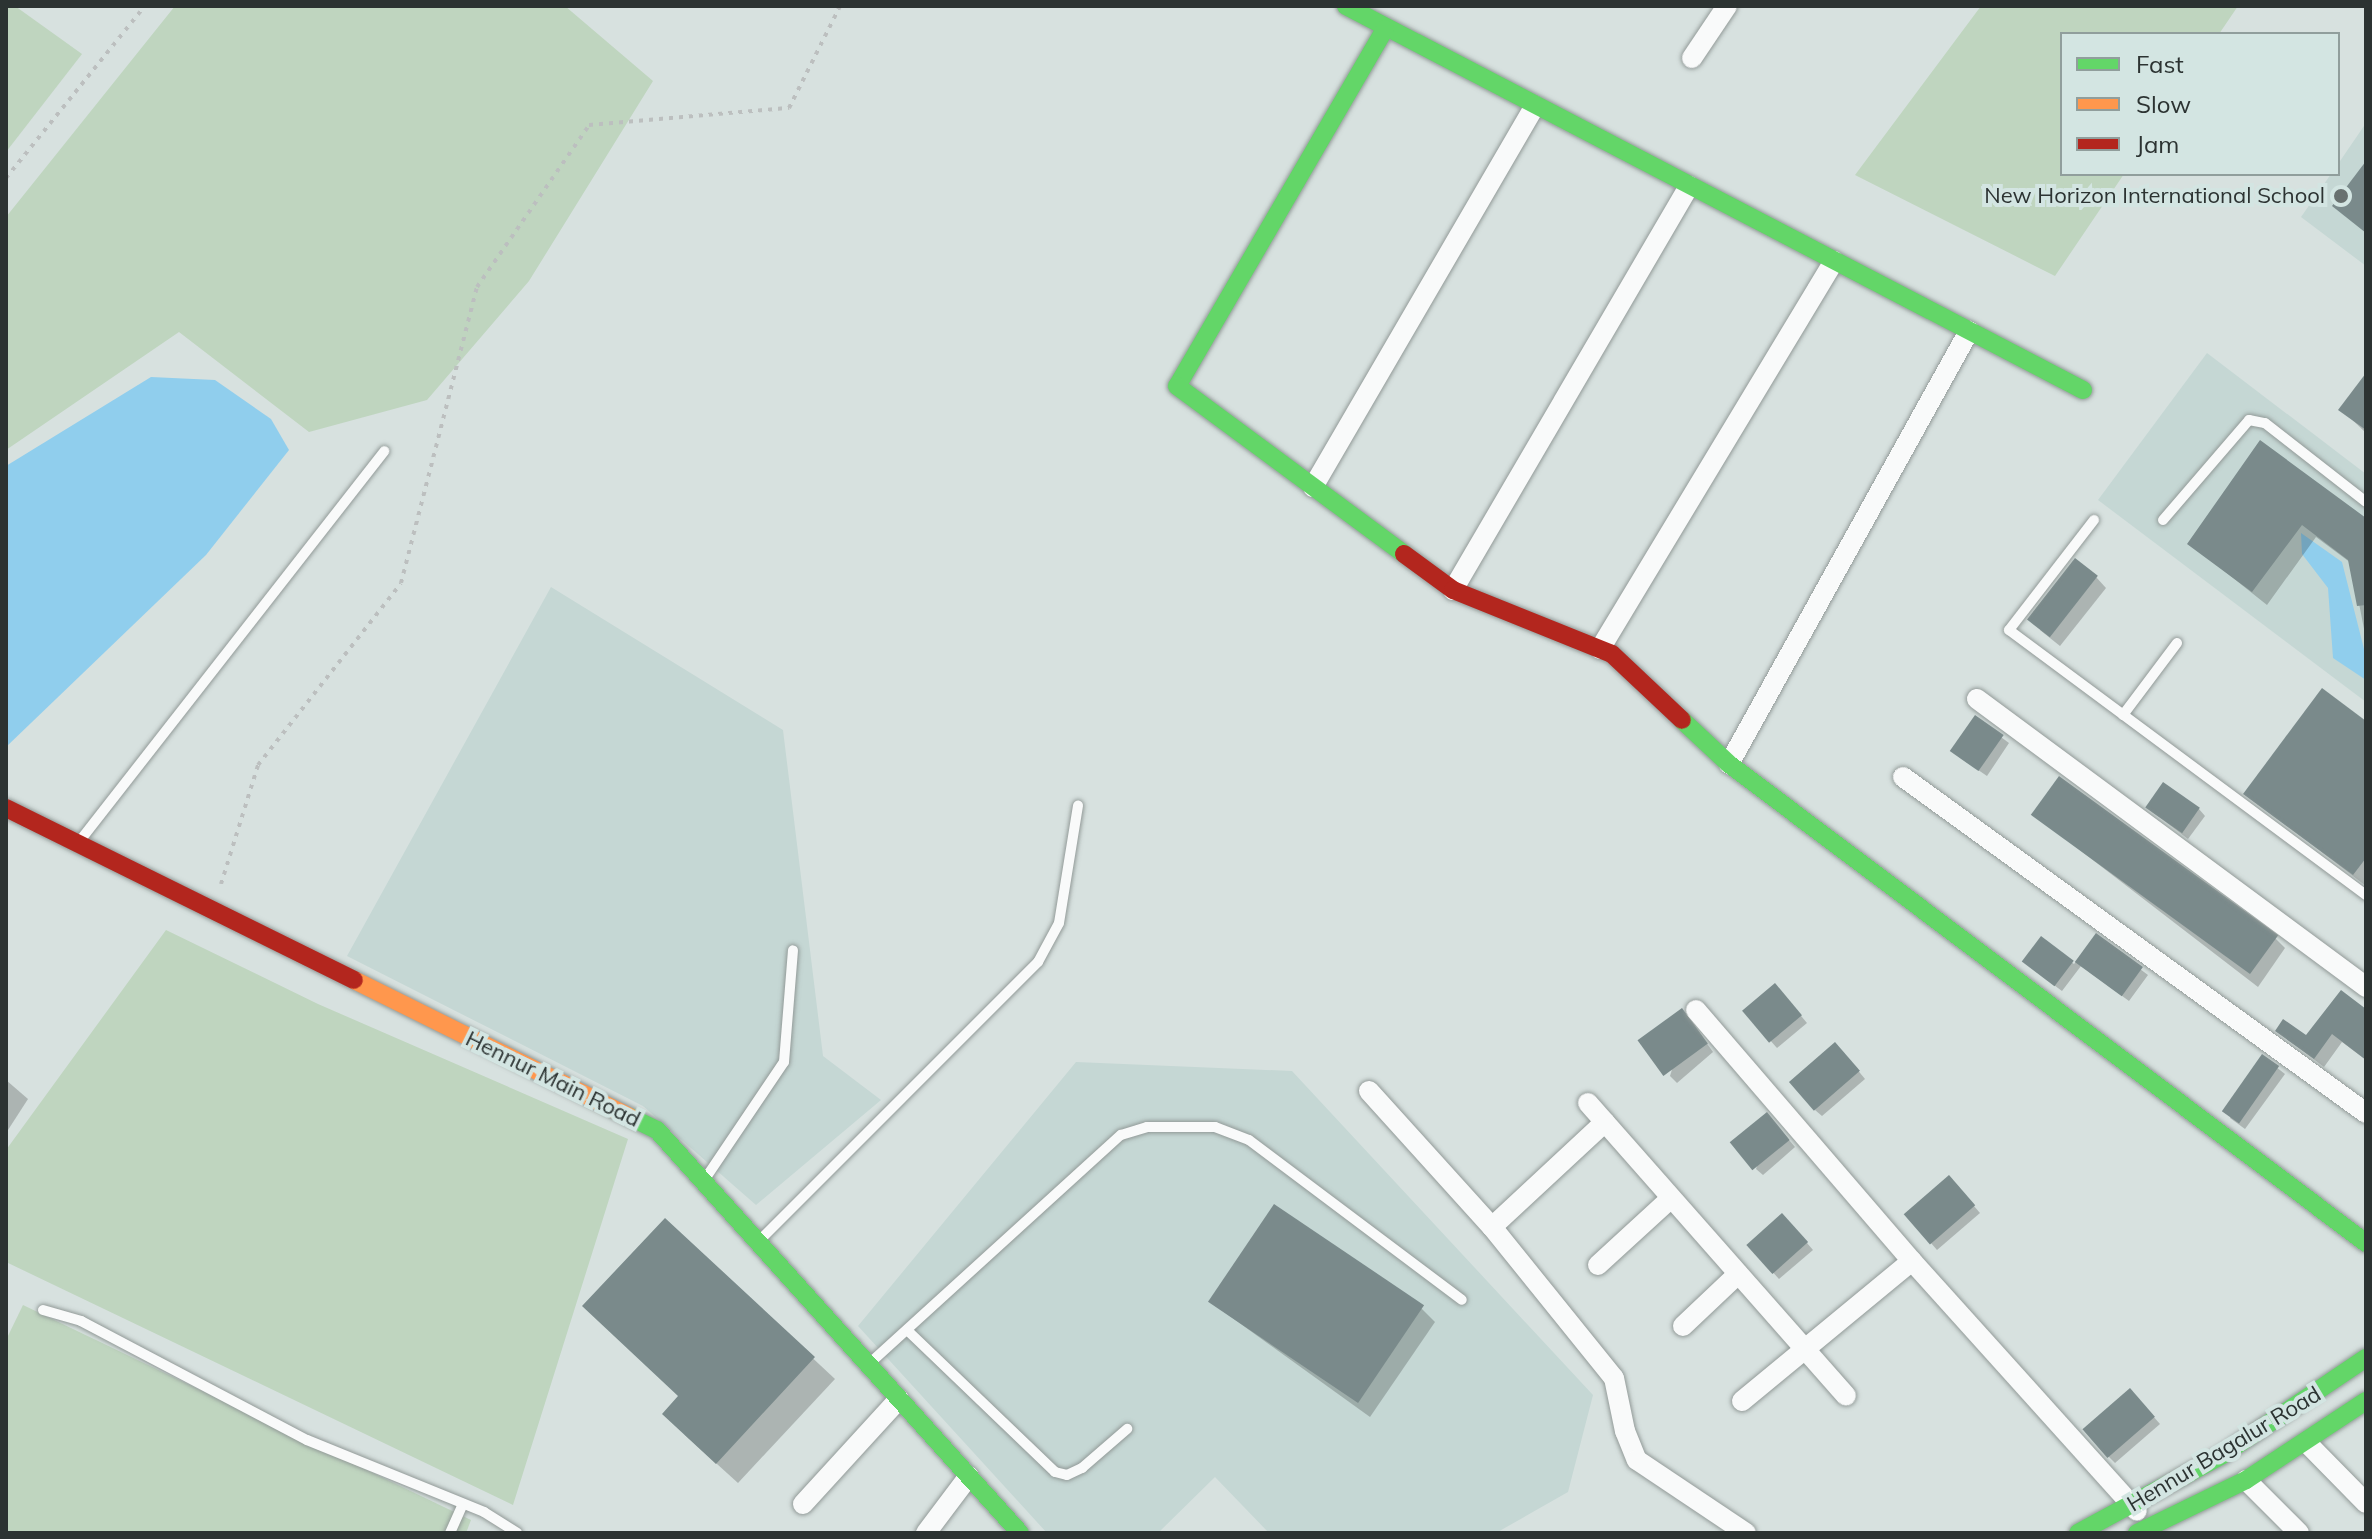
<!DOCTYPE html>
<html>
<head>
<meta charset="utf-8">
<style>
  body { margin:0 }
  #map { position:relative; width:2372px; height:1539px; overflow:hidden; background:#d7e1df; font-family:Mulish,sans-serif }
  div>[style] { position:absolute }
  .built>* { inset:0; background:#c5d7d4 }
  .green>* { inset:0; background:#bfd5bf }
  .water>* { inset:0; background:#90ceed }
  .shadow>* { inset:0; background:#0003 }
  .building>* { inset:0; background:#7a8a8b; transform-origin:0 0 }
  .path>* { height:4px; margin-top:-2px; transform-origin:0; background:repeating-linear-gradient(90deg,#bcbfbf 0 4px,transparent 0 10px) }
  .roads { filter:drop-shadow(0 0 2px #929a98) drop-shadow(0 0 2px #929a98) }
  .lane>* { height:10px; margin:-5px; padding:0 5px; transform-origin:5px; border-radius:5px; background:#f9fafa }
  .street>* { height:20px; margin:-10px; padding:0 10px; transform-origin:10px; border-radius:10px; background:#f9fafa }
  .fast>* { height:18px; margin:-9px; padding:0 9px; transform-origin:9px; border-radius:9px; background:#63d668 }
  .slow>* { height:18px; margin:-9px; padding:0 9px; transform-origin:9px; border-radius:9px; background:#ff974d }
  .jam>* { height:18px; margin:-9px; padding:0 9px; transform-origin:9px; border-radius:9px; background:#b3261e }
  .dots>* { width:22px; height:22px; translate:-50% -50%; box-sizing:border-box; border:4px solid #d3e5e2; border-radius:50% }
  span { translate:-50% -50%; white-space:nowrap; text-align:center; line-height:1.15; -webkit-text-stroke:8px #d3e5e2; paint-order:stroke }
  .poi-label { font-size:22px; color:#2c3332 }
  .right { translate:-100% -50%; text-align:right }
  .street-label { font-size:22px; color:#2c3332 }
  .frame { position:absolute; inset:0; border:8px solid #2c3332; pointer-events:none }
  .legend { position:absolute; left:2060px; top:32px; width:280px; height:144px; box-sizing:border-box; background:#d3e5e2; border:2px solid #909e9c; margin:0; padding:10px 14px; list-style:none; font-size:24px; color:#2c3332 }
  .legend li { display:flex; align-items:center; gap:16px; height:40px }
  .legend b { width:40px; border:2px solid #909e9c }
</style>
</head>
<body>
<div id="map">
  <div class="built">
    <div style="clip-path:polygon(2366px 123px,2366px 266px,2301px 217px,2331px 174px,2338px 174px,2338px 164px)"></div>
    <div style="clip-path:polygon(2207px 353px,2366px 474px,2366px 702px,2098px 500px)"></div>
    <div style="clip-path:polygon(551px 587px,783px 730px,823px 1056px,881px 1100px,756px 1205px,643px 1106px,347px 956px)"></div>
    <div style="clip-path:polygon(1076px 1062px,1292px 1071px,1593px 1395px,1568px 1492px,1496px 1533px,1269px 1533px,1215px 1477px,1158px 1533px,1047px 1533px,858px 1326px)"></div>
  </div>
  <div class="green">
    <div style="clip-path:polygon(6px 6px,15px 6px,82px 54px,6px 152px)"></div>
    <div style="clip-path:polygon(175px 6px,565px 6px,653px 81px,529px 281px,427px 400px,309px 432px,179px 332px,6px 450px,6px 217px)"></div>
    <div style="clip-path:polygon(1981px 6px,2238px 6px,2219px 34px,2062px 34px,2062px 174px,2124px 174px,2055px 276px,1855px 175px)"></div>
    <div style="clip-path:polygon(166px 930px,318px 1004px,628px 1139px,513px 1505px,6px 1262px,6px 1150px)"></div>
    <div style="clip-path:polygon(23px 1305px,471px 1520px,466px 1533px,6px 1533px,6px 1340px)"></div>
  </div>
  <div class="water">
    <div style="clip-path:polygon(151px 377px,215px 380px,271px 419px,289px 450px,206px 555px,6px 747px,6px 466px)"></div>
    <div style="clip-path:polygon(2301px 533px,2342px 562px,2366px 657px,2366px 680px,2333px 658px,2328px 588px,2302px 554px)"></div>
  </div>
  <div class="shadow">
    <div style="clip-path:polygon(2366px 376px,2366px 433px,2341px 409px)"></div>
    <div style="clip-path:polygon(2260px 443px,2366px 521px,2366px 639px,2351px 563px,2316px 537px,2267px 605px,2189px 543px)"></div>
    <div style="clip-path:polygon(2096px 577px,2106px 588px,2060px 646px,2040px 630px)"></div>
    <div style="clip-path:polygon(1975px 718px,2009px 743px,1987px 776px,1959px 757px)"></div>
    <div style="clip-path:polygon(2366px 724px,2366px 886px,2246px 794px)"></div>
    <div style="clip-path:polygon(2199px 809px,2205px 816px,2188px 839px,2154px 813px)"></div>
    <div style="clip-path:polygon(2033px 814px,2275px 938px,2285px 948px,2258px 987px)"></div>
    <div style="clip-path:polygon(2096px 936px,2148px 975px,2129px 1001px,2081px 966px,2062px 991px,2031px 968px,2041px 939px,2074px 964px)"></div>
    <div style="clip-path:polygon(1781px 992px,1807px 1023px,1777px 1048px,1745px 1012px)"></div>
    <div style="clip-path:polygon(2366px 1012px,2366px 1060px,2342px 1042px,2324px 1067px,2277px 1031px,2307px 1038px)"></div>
    <div style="clip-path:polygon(1688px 1017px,1713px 1052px,1677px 1083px,1670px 1076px)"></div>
    <div style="clip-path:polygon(1842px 1051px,1865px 1079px,1822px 1116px,1815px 1110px)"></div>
    <div style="clip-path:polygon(2262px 1056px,2285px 1074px,2245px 1129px,2230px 1118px)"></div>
    <div style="clip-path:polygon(6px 1080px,28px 1099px,8px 1130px,6px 1129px)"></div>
    <div style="clip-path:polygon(1773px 1121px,1795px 1147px,1763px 1175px,1756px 1169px)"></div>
    <div style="clip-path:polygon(1955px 1184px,1980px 1213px,1937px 1250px,1931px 1243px)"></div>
    <div style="clip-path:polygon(665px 1220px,835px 1379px,738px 1483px,685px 1435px)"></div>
    <div style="clip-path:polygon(1789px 1222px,1813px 1250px,1779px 1279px,1748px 1245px)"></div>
    <div style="clip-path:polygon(1209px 1301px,1421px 1308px,1435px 1322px,1370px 1417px)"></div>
    <div style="clip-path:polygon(2136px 1397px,2160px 1424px,2115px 1463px,2108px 1456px)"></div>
  </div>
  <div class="building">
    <div style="clip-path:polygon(2366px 161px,2366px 233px,2332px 206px)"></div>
    <div style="clip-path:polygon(2366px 373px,2366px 430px,2338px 410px)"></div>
    <div style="clip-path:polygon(2260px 440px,2366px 518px,2366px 605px,2357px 606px,2348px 560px,2302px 525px,2252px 592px,2187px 544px)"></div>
    <div style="left:2075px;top:558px;width:29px;height:78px;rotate:38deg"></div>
    <div style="clip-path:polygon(2322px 688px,2366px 721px,2366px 858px,2353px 875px,2243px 794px)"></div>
    <div style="left:1975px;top:715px;width:35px;height:44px;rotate:35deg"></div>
    <div style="left:2059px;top:776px;width:271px;height:48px;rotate:36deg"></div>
    <div style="left:2163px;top:782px;width:45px;height:31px;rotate:35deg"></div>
    <div style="left:2096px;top:933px;width:58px;height:36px;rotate:36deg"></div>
    <div style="left:2041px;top:936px;width:41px;height:32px;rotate:37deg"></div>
    <div style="left:1775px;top:983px;width:42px;height:43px;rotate:50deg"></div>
    <div style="clip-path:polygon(2341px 990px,2366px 1009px,2366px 1060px,2332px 1034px,2314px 1059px,2275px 1031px,2283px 1019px,2306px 1035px)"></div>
    <div style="left:1682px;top:1008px;width:44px;height:55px;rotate:54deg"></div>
    <div style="left:1835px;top:1042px;width:38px;height:61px;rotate:49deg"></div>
    <div style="left:2262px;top:1054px;width:21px;height:70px;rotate:35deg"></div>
    <div style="left:1767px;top:1112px;width:36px;height:48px;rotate:51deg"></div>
    <div style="left:1949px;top:1175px;width:40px;height:60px;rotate:49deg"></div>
    <div style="left:1274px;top:1204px;width:181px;height:118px;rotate:34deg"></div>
    <div style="left:1782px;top:1213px;width:39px;height:48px;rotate:48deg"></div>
    <div style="clip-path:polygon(665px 1218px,815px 1357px,716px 1464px,662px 1414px,678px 1396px,582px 1306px)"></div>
    <div style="left:2130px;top:1388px;width:38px;height:63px;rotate:49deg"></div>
  </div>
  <div class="path">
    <div style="left:6px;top:178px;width:221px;rotate:-51.1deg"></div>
    <div style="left:221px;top:884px;width:125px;rotate:-72.7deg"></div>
    <div style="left:258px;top:765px;width:231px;rotate:-51.8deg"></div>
    <div style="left:401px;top:583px;width:306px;rotate:-75.6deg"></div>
    <div style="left:477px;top:287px;width:197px;rotate:-55.3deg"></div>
    <div style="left:589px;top:125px;width:201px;rotate:-4.9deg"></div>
    <div style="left:789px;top:108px;width:114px;rotate:-63.4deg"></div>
  </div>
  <div class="roads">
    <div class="lane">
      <div style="left:2094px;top:520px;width:139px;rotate:127.7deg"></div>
      <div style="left:2009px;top:630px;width:445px;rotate:36.6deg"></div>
      <div style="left:2163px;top:520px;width:132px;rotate:-49.3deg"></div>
      <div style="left:2249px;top:420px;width:16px;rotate:11deg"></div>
      <div style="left:2265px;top:423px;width:128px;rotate:38deg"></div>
      <div style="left:2123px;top:715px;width:90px;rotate:-53.1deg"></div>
      <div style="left:79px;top:842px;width:496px;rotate:-52deg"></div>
      <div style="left:705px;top:1179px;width:141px;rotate:-56deg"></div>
      <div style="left:784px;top:1062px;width:112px;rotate:-85.4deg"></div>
      <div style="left:761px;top:1239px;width:392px;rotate:-45deg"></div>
      <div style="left:1038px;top:962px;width:44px;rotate:-61.7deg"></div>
      <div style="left:1059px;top:923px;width:119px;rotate:-80.8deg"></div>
      <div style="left:43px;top:1310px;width:40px;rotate:16deg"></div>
      <div style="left:81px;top:1321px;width:255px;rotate:27.8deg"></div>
      <div style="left:307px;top:1440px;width:191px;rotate:22.1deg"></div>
      <div style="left:484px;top:1512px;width:39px;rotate:32deg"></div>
      <div style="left:907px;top:1330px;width:205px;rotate:43.8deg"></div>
      <div style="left:1055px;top:1472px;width:12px;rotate:14deg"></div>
      <div style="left:1067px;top:1475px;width:17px;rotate:-25deg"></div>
      <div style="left:1082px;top:1468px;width:60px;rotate:-40.9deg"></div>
      <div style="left:870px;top:1363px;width:339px;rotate:-42.3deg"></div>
      <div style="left:1121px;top:1135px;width:27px;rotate:-17deg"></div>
      <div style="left:1147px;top:1127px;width:68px"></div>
      <div style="left:1215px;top:1127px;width:36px;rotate:21deg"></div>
      <div style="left:1249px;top:1140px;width:266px;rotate:36.9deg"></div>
      <div style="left:450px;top:1533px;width:32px;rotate:-66deg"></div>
    </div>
    <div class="street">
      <div style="left:1692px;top:58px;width:63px;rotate:-56.1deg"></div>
      <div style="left:1313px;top:487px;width:441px;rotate:-59.8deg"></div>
      <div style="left:1453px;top:590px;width:468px;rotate:-59.7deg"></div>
      <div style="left:1600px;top:649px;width:453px;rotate:-58.9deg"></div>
      <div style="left:1977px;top:699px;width:484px;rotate:36.5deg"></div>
      <div style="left:1729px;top:764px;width:495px;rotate:-61deg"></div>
      <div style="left:1903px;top:777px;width:572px;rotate:35.97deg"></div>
      <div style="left:1696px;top:1010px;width:331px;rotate:49.3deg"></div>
      <div style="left:1912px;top:1261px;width:336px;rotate:48deg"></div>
      <div style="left:1369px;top:1091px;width:183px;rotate:47.9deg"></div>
      <div style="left:1492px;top:1227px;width:194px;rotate:51.1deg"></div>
      <div style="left:1614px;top:1378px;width:54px;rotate:78.3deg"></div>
      <div style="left:1625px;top:1431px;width:31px;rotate:68deg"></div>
      <div style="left:1637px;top:1460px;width:131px;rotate:33.8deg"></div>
      <div style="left:1588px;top:1103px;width:390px;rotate:48.6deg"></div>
      <div style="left:1492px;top:1227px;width:154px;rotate:-42.9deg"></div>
      <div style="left:1598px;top:1265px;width:99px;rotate:-42.5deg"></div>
      <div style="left:1683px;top:1326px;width:76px;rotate:-43.4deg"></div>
      <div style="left:1742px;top:1401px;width:220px;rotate:-39.5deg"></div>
      <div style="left:2307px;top:1443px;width:84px;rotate:45.5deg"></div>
      <div style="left:2246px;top:1480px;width:75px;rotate:45deg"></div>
      <div style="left:803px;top:1504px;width:142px;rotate:-47.6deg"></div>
      <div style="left:926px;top:1533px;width:71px;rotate:-53deg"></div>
    </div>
    <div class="fast">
      <div style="left:1346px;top:6px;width:831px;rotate:27.52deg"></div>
      <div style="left:1385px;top:29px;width:413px;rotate:120.2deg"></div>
      <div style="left:1177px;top:386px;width:282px;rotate:36.5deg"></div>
      <div style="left:1682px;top:720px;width:64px;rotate:43.1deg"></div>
      <div style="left:1729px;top:764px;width:797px;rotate:36.94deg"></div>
      <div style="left:630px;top:1117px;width:30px;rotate:26deg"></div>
      <div style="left:657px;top:1130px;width:542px;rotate:47.99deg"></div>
      <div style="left:2078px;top:1533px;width:164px;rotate:-28.4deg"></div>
      <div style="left:2222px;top:1455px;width:174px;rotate:-34deg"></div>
      <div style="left:2137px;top:1533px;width:121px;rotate:-25.9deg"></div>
      <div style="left:2246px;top:1480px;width:144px;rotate:-33.4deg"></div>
    </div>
    <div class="slow">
      <div style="left:354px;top:980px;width:308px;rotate:26.4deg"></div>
    </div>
    <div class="jam">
      <div style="left:1404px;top:554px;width:61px;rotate:36.3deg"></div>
      <div style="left:1453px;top:590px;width:171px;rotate:21.9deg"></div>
      <div style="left:1612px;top:654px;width:96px;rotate:43.3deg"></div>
      <div style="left:6px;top:808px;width:388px;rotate:26.3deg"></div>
    </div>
  </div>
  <div class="dots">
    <div style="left:2341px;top:196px;background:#68706f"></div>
  </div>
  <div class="poi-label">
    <span class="right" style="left:2325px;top:196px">New Horizon International School</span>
  </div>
  <div class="street-label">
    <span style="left:553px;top:1079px;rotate:26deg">Hennur Main Road</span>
    <span style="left:2224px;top:1449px;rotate:-31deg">Hennur Bagalur Road</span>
  </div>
  <div class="frame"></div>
  <ul class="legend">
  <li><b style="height:10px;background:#63d668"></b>Fast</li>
  <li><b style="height:10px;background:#ff974d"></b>Slow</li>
  <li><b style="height:10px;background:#b3261e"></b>Jam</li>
  </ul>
</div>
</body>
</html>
